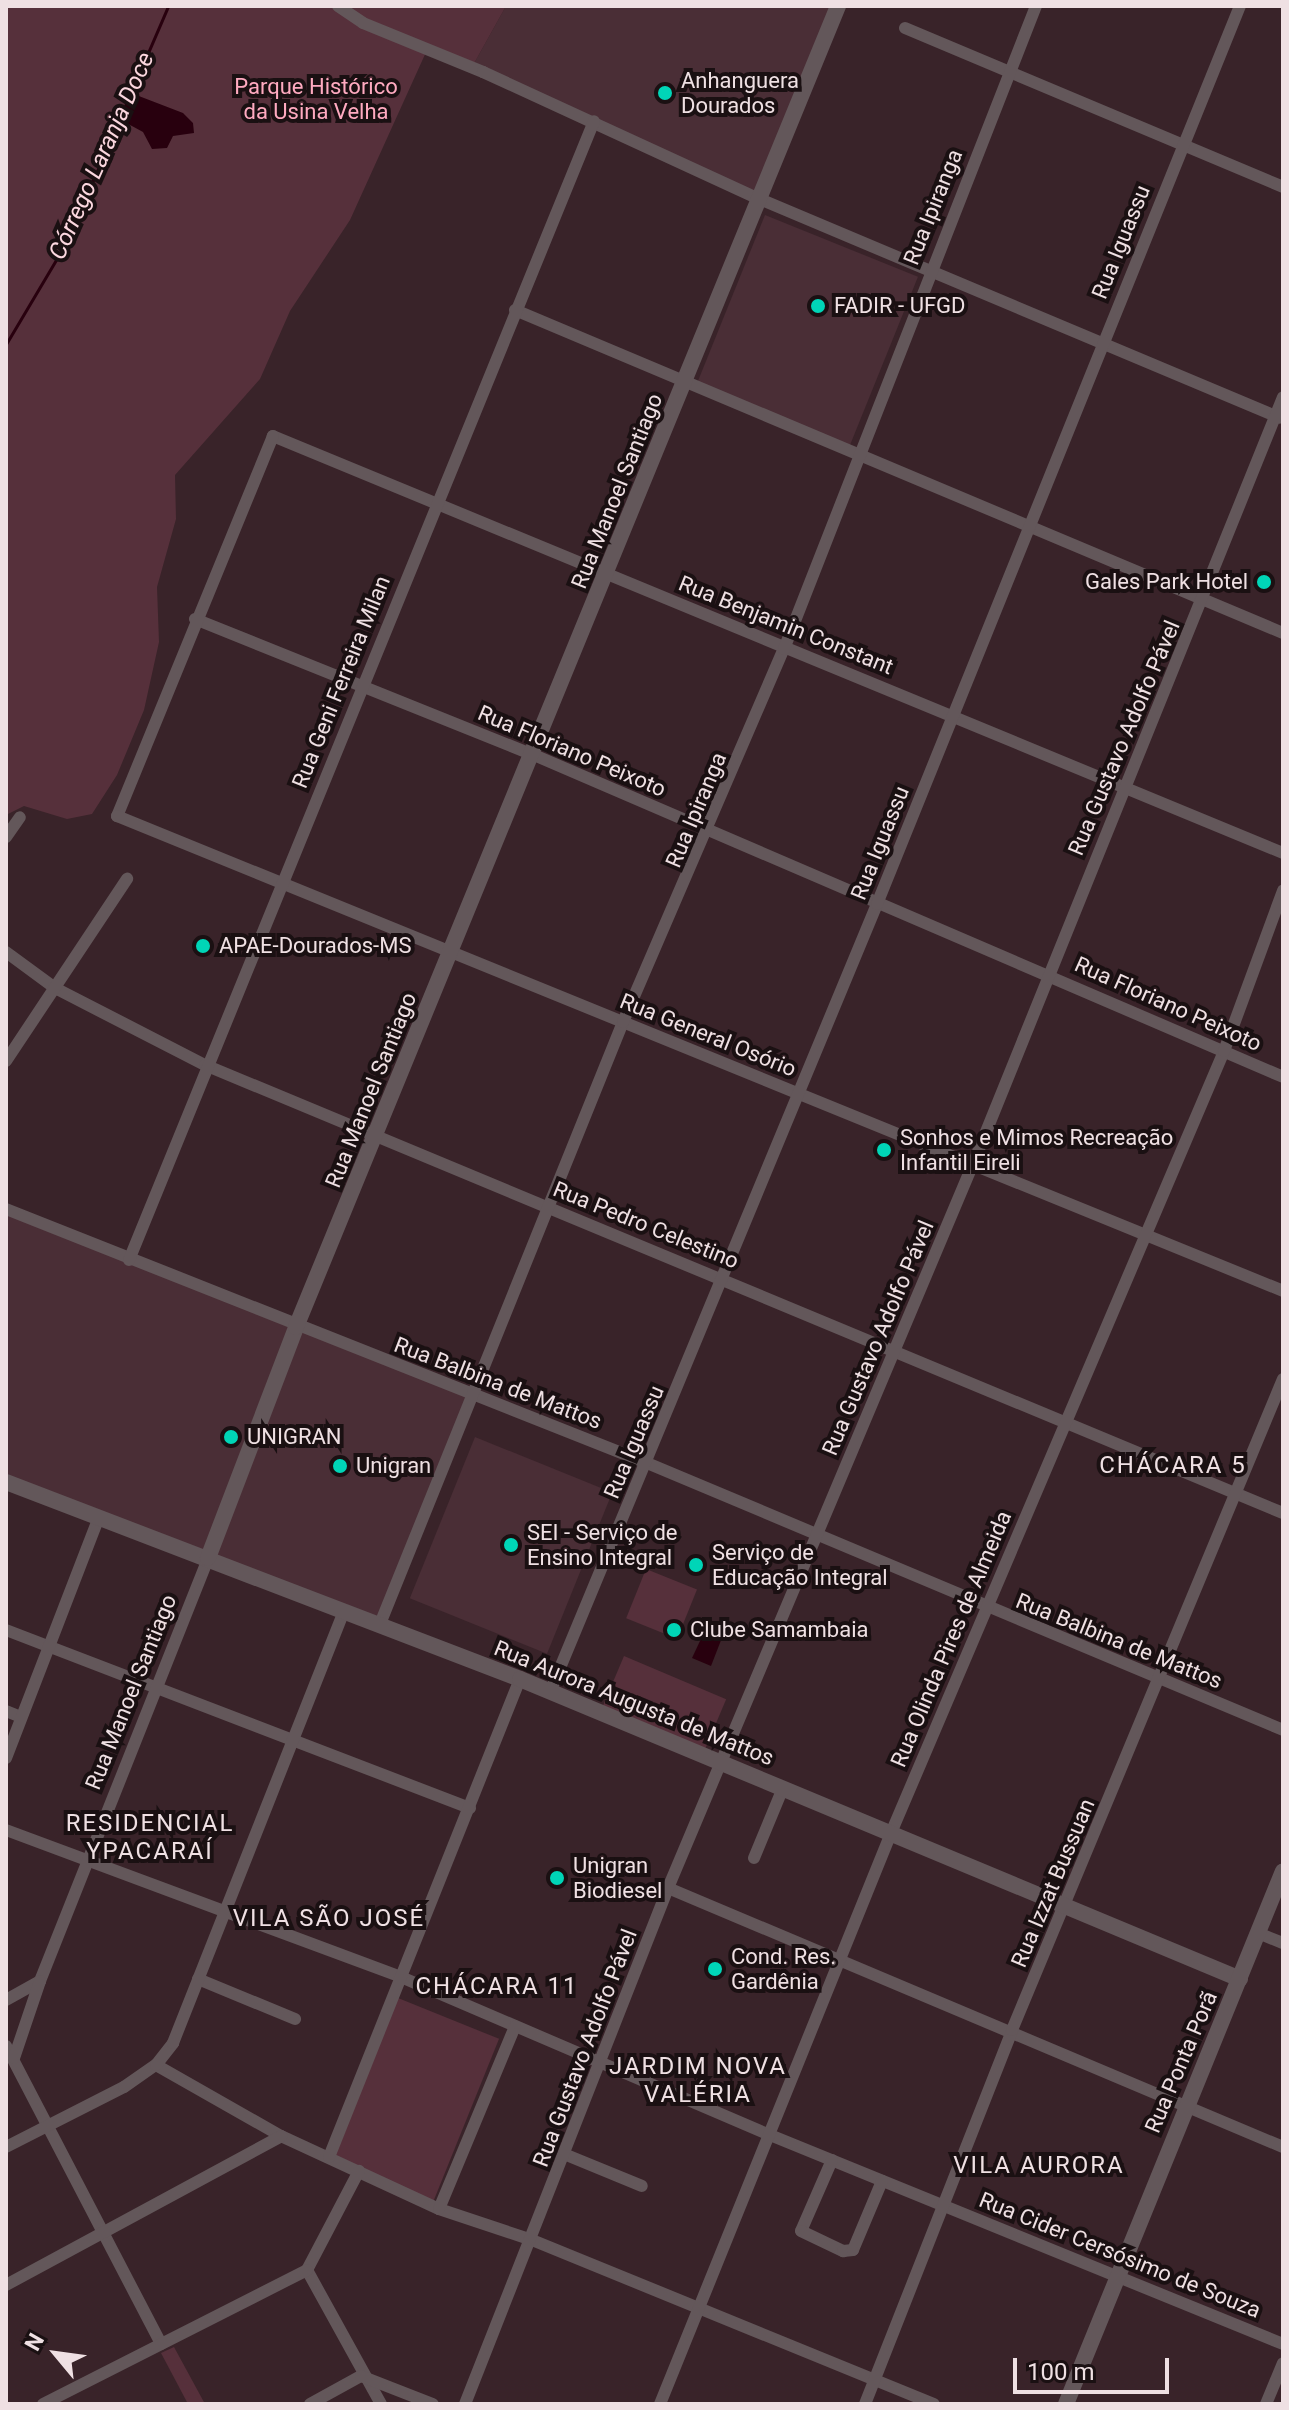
<!DOCTYPE html>
<html>
<head>
<meta charset="utf-8">
<style>
  body { margin:0 }
  #map { position:relative; width:1289px; height:2410px; overflow:hidden; background:#392329; font-family:Roboto,sans-serif }
  div>[style] { position:absolute }
  .built>* { inset:0; background:#4a2e36; transform-origin:0 0 }
  .green>* { inset:0; background:#56303b; transform-origin:0 0 }
  .water>* { inset:0; background:#28000e }
  .stream>* { height:3px; margin:-1.5px; padding:0 1.5px; transform-origin:1.5px; border-radius:1.5px; background:#28000e }
  .minor>* { height:12px; margin:-6px; padding:0 6px; transform-origin:6px; border-radius:6px; background:#63575a }
  .tertiary>* { height:16px; margin:-8px; padding:0 8px; transform-origin:8px; border-radius:8px; background:#63575a }
  .dots>* { width:22px; height:22px; translate:-50% -50%; box-sizing:border-box; border:4px solid #1a1012; border-radius:50% }
  span { translate:-50% -50%; white-space:nowrap; text-align:center; line-height:1.15; -webkit-text-stroke:8px #1a1012; paint-order:stroke }
  .poi-label { font-size:22px; color:#efe0e3 }
  .left { translate:0 -50%; text-align:left }
  .right { translate:-100% -50%; text-align:right }
  .park-label { font-size:22px; color:#ffaac0 }
  .street-label { font-size:22px; color:#efe0e3 }
  .water-label { font-size:24px; color:#fbd7df; font-style:italic }
  .neighbourhood-label { font-size:24px; color:#efe0e3; letter-spacing:2px }
  .frame { position:absolute; inset:0; border:8px solid #efe0e3; pointer-events:none }
  .north { position:absolute; left:16px; top:2314px; width:80px; height:80px; -webkit-text-stroke:6px #1a1012; paint-order:stroke; rotate:299deg; font-size:22px; font-weight:700; line-height:32px; text-align:center; color:#efe0e3 }
  .north::after { content:''; display:block; margin:auto; width:28px; height:36px; background:#efe0e3; clip-path:polygon(50% 0,100% 100%,50% 72%,0 100%) }
  .scale { position:absolute; left:1013px; top:2358px; width:156px; height:36px; box-sizing:border-box; border:4px solid #efe0e3; border-top:0; padding-left:10px; font-size:24px; line-height:28px; white-space:nowrap; color:#efe0e3; -webkit-text-stroke:6px #1a1012; paint-order:stroke }
</style>
</head>
<body>
<div id="map">
  <div class="built">
    <div style="clip-path:polygon(506px 6px,834px 6px,757px 198px,472px 67px)"></div>
    <div style="left:765px;top:215px;width:165px;height:183px;rotate:22deg"></div>
    <div style="clip-path:polygon(6px 1209px,474px 1392px,380px 1624px,6px 1482px)"></div>
    <div style="left:475px;top:1437px;width:148px;height:174px;rotate:22deg"></div>
  </div>
  <div class="green">
    <div style="clip-path:polygon(6px 6px,506px 6px,472px 67px,427px 50px,350px 220px,290px 311px,260px 379px,175px 475px,176px 519px,157px 587px,159px 642px,144px 710px,117px 775px,92px 814px,67px 819px,24px 806px,6px 815px)"></div>
    <div style="left:646px;top:1569px;width:55px;height:53px;rotate:22deg"></div>
    <div style="left:624px;top:1656px;width:111px;height:58px;rotate:23deg"></div>
    <div style="left:398px;top:1998px;width:109px;height:178px;rotate:22deg"></div>
    <div style="clip-path:polygon(174px 2347px,205px 2404px,188px 2404px,161px 2353px)"></div>
  </div>
  <div class="water">
    <div style="clip-path:polygon(131px 93px,183px 113px,193px 123px,194px 133px,173px 136px,167px 148px,152px 149px,143px 132px,119px 119px)"></div>
    <div style="clip-path:polygon(708px 1624px,725px 1630px,711px 1666px,692px 1658px)"></div>
  </div>
  <div class="stream">
    <div style="left:6px;top:344px;width:117px;rotate:-59.3deg"></div>
    <div style="left:66px;top:243px;width:258px;rotate:-66.7deg"></div>
  </div>
  <div class="minor">
    <div style="left:338px;top:6px;width:30px;rotate:34deg"></div>
    <div style="left:363px;top:23px;width:130px;rotate:22.2deg"></div>
    <div style="left:483px;top:72px;width:302px;rotate:24.7deg"></div>
    <div style="left:757px;top:198px;width:567px;rotate:22.81deg"></div>
    <div style="left:905px;top:28px;width:410px;rotate:22.8deg"></div>
    <div style="left:515px;top:310px;width:833px;rotate:22.81deg"></div>
    <div style="left:195px;top:619px;width:365px;rotate:21.9deg"></div>
    <div style="left:534px;top:755px;width:815px;rotate:23.26deg"></div>
    <div style="left:6px;top:837px;width:24px;rotate:-55deg"></div>
    <div style="left:1283px;top:853px;width:1093px;rotate:-157.57deg"></div>
    <div style="left:273px;top:436px;width:411px;rotate:112.3deg"></div>
    <div style="left:117px;top:816px;width:1259px;rotate:22.16deg"></div>
    <div style="left:6px;top:952px;width:61px;rotate:36.3deg"></div>
    <div style="left:55px;top:988px;width:169px;rotate:27.2deg"></div>
    <div style="left:205px;top:1065px;width:1167px;rotate:22.57deg"></div>
    <div style="left:6px;top:1061px;width:219px;rotate:-56.4deg"></div>
    <div style="left:6px;top:1209px;width:689px;rotate:21.62deg"></div>
    <div style="left:647px;top:1463px;width:690px;rotate:22.77deg"></div>
    <div style="left:129px;top:1260px;width:1230px;rotate:-67.79deg"></div>
    <div style="left:380px;top:1624px;width:649px;rotate:-68.02deg"></div>
    <div style="left:623px;top:1022px;width:406px;rotate:-66.7deg"></div>
    <div style="left:784px;top:649px;width:691px;rotate:-68.6deg"></div>
    <div style="left:6px;top:1630px;width:497px;rotate:21deg"></div>
    <div style="left:550px;top:1692px;width:853px;rotate:-67.46deg"></div>
    <div style="left:877px;top:904px;width:969px;rotate:-67.99deg"></div>
    <div style="left:6px;top:1711px;width:16px;rotate:22deg"></div>
    <div style="left:6px;top:1758px;width:256px;rotate:-68.9deg"></div>
    <div style="left:6px;top:1830px;width:421px;rotate:20.4deg"></div>
    <div style="left:401px;top:1977px;width:401px;rotate:23.2deg"></div>
    <div style="left:770px;top:2135px;width:554px;rotate:22.17deg"></div>
    <div style="left:754px;top:1858px;width:76px;rotate:-67.5deg"></div>
    <div style="left:668px;top:1888px;width:667px;rotate:22.84deg"></div>
    <div style="left:1258px;top:1933px;width:27px;rotate:22deg"></div>
    <div style="left:198px;top:1979px;width:105px;rotate:22.4deg"></div>
    <div style="left:6px;top:2000px;width:39px;rotate:-29deg"></div>
    <div style="left:40px;top:1981px;width:455px;rotate:-68.3deg"></div>
    <div style="left:6px;top:2046px;width:336px;rotate:62.5deg"></div>
    <div style="left:14px;top:2058px;width:81px;rotate:-71.3deg"></div>
    <div style="left:156px;top:2065px;width:144px;rotate:29.6deg"></div>
    <div style="left:281px;top:2136px;width:174px;rotate:24.8deg"></div>
    <div style="left:439px;top:2209px;width:98px;rotate:18.4deg"></div>
    <div style="left:532px;top:2240px;width:434px;rotate:22.2deg"></div>
    <div style="left:6px;top:2147px;width:132px;rotate:-27deg"></div>
    <div style="left:124px;top:2087px;width:39px;rotate:-35deg"></div>
    <div style="left:156px;top:2065px;width:28px;rotate:-52deg"></div>
    <div style="left:173px;top:2043px;width:465px;rotate:-68.4deg"></div>
    <div style="left:564px;top:2154px;width:84px;rotate:22.3deg"></div>
    <div style="left:329px;top:2157px;width:515px;rotate:-68.22deg"></div>
    <div style="left:832px;top:2160px;width:77px;rotate:113.6deg"></div>
    <div style="left:801px;top:2231px;width:47px;rotate:25.5deg"></div>
    <div style="left:843px;top:2251px;width:10px;rotate:-6deg"></div>
    <div style="left:853px;top:2250px;width:75px;rotate:-67.2deg"></div>
    <div style="left:439px;top:2209px;width:198px;rotate:-67.4deg"></div>
    <div style="left:307px;top:2270px;width:153px;rotate:61.1deg"></div>
    <div style="left:307px;top:2270px;width:112px;rotate:-62.3deg"></div>
    <div style="left:6px;top:2285px;width:313px;rotate:-28.4deg"></div>
    <div style="left:43px;top:2404px;width:296px;rotate:-26.9deg"></div>
    <div style="left:310px;top:2404px;width:58px;rotate:-28.8deg"></div>
    <div style="left:361px;top:2376px;width:77px;rotate:21.3deg"></div>
    <div style="left:465px;top:2404px;width:554px;rotate:-68.52deg"></div>
    <div style="left:668px;top:1888px;width:786px;rotate:-67.16deg"></div>
    <div style="left:973px;top:1164px;width:827px;rotate:-67.99deg"></div>
    <div style="left:660px;top:2404px;width:616px;rotate:-67.97deg"></div>
    <div style="left:891px;top:1833px;width:850px;rotate:-66.93deg"></div>
    <div style="left:1224px;top:1051px;width:171px;rotate:-69.8deg"></div>
    <div style="left:865px;top:2404px;width:402px;rotate:-68.5deg"></div>
    <div style="left:1012px;top:2030px;width:705px;rotate:-67.4deg"></div>
    <div style="left:1266px;top:2404px;width:44px;rotate:-67.5deg"></div>
  </div>
  <div class="tertiary">
    <div style="left:6px;top:1482px;width:550px;rotate:20.97deg"></div>
    <div style="left:520px;top:1679px;width:780px;rotate:22.62deg"></div>
    <div style="left:208px;top:1558px;width:247px;rotate:-69.1deg"></div>
    <div style="left:296px;top:1327px;width:1428px;rotate:-67.69deg"></div>
    <div style="left:1066px;top:2404px;width:575px;rotate:-67.85deg"></div>
  </div>
  <div class="dots">
    <div style="left:665px;top:93px;background:#00d5b7"></div>
    <div style="left:818px;top:306px;background:#00d5b7"></div>
    <div style="left:1264px;top:582px;background:#00d5b7"></div>
    <div style="left:203px;top:946px;background:#00d5b7"></div>
    <div style="left:884px;top:1150px;background:#00d5b7"></div>
    <div style="left:231px;top:1437px;background:#00d5b7"></div>
    <div style="left:340px;top:1466px;background:#00d5b7"></div>
    <div style="left:511px;top:1545px;background:#00d5b7"></div>
    <div style="left:696px;top:1565px;background:#00d5b7"></div>
    <div style="left:674px;top:1630px;background:#00d5b7"></div>
    <div style="left:557px;top:1878px;background:#00d5b7"></div>
    <div style="left:715px;top:1969px;background:#00d5b7"></div>
  </div>
  <div class="poi-label">
    <span class="left" style="left:681px;top:93px">Anhanguera<br>Dourados</span>
    <span class="left" style="left:834px;top:306px">FADIR - UFGD</span>
    <span class="right" style="left:1248px;top:582px">Gales Park Hotel</span>
    <span class="left" style="left:219px;top:946px">APAE-Dourados-MS</span>
    <span class="left" style="left:900px;top:1150px">Sonhos e Mimos Recreação<br>Infantil Eireli</span>
    <span class="left" style="left:247px;top:1437px">UNIGRAN</span>
    <span class="left" style="left:356px;top:1466px">Unigran</span>
    <span class="left" style="left:527px;top:1545px">SEI - Serviço de<br>Ensino Integral</span>
    <span class="left" style="left:712px;top:1565px">Serviço de<br>Educação Integral</span>
    <span class="left" style="left:690px;top:1630px">Clube Samambaia</span>
    <span class="left" style="left:573px;top:1878px">Unigran<br>Biodiesel</span>
    <span class="left" style="left:731px;top:1969px">Cond. Res.<br>Gardênia</span>
  </div>
  <div class="park-label">
    <span style="left:316px;top:99px">Parque Histórico<br>da Usina Velha</span>
  </div>
  <div class="street-label">
    <span style="left:933px;top:207px;rotate:-68deg">Rua Ipiranga</span>
    <span style="left:1121px;top:242px;rotate:-68deg">Rua Iguassu</span>
    <span style="left:617px;top:491px;rotate:-68deg">Rua Manoel Santiago</span>
    <span style="left:786px;top:625px;rotate:22deg">Rua Benjamin Constant</span>
    <span style="left:341px;top:682px;rotate:-68deg">Rua Geni Ferreira Milan</span>
    <span style="left:1124px;top:738px;rotate:-67deg">Rua Gustavo Adolfo Pável</span>
    <span style="left:572px;top:751px;rotate:23deg">Rua Floriano Peixoto</span>
    <span style="left:696px;top:810px;rotate:-67deg">Rua Ipiranga</span>
    <span style="left:880px;top:843px;rotate:-68deg">Rua Iguassu</span>
    <span style="left:1168px;top:1004px;rotate:24deg">Rua Floriano Peixoto</span>
    <span style="left:708px;top:1035px;rotate:22deg">Rua General Osório</span>
    <span style="left:371px;top:1090px;rotate:-68deg">Rua Manoel Santiago</span>
    <span style="left:646px;top:1225px;rotate:22deg">Rua Pedro Celestino</span>
    <span style="left:878px;top:1338px;rotate:-67deg">Rua Gustavo Adolfo Pável</span>
    <span style="left:498px;top:1383px;rotate:21deg">Rua Balbina de Mattos</span>
    <span style="left:634px;top:1442px;rotate:-67deg">Rua Iguassu</span>
    <span style="left:951px;top:1639px;rotate:-67deg">Rua Olinda Pires de Almeida</span>
    <span style="left:1119px;top:1641px;rotate:22deg">Rua Balbina de Mattos</span>
    <span style="left:131px;top:1692px;rotate:-68deg">Rua Manoel Santiago</span>
    <span style="left:634px;top:1703px;rotate:22deg">Rua Aurora Augusta de Mattos</span>
    <span style="left:1053px;top:1883px;rotate:-67deg">Rua Izzat Bussuan</span>
    <span style="left:585px;top:2048px;rotate:-69deg">Rua Gustavo Adolfo Pável</span>
    <span style="left:1181px;top:2062px;rotate:-67deg">Rua Ponta Porã</span>
    <span style="left:1120px;top:2255px;rotate:22deg">Rua Cider Cersósimo de Souza</span>
  </div>
  <div class="water-label">
    <span style="left:102px;top:156px;rotate:-66deg">Córrego Laranja Doce</span>
  </div>
  <div class="neighbourhood-label">
    <span style="left:1173px;top:1466px">CHÁCARA 5</span>
    <span style="left:150px;top:1838px">RESIDENCIAL<br>YPACARAÍ</span>
    <span style="left:329px;top:1919px">VILA SÃO JOSÉ</span>
    <span style="left:497px;top:1987px">CHÁCARA 11</span>
    <span style="left:698px;top:2081px">JARDIM NOVA<br>VALÉRIA</span>
    <span style="left:1039px;top:2166px">VILA AURORA</span>
  </div>
  <div class="frame"></div>
  <div class="north">N</div>
  <div class="scale">100 m</div>
</div>
</body>
</html>
